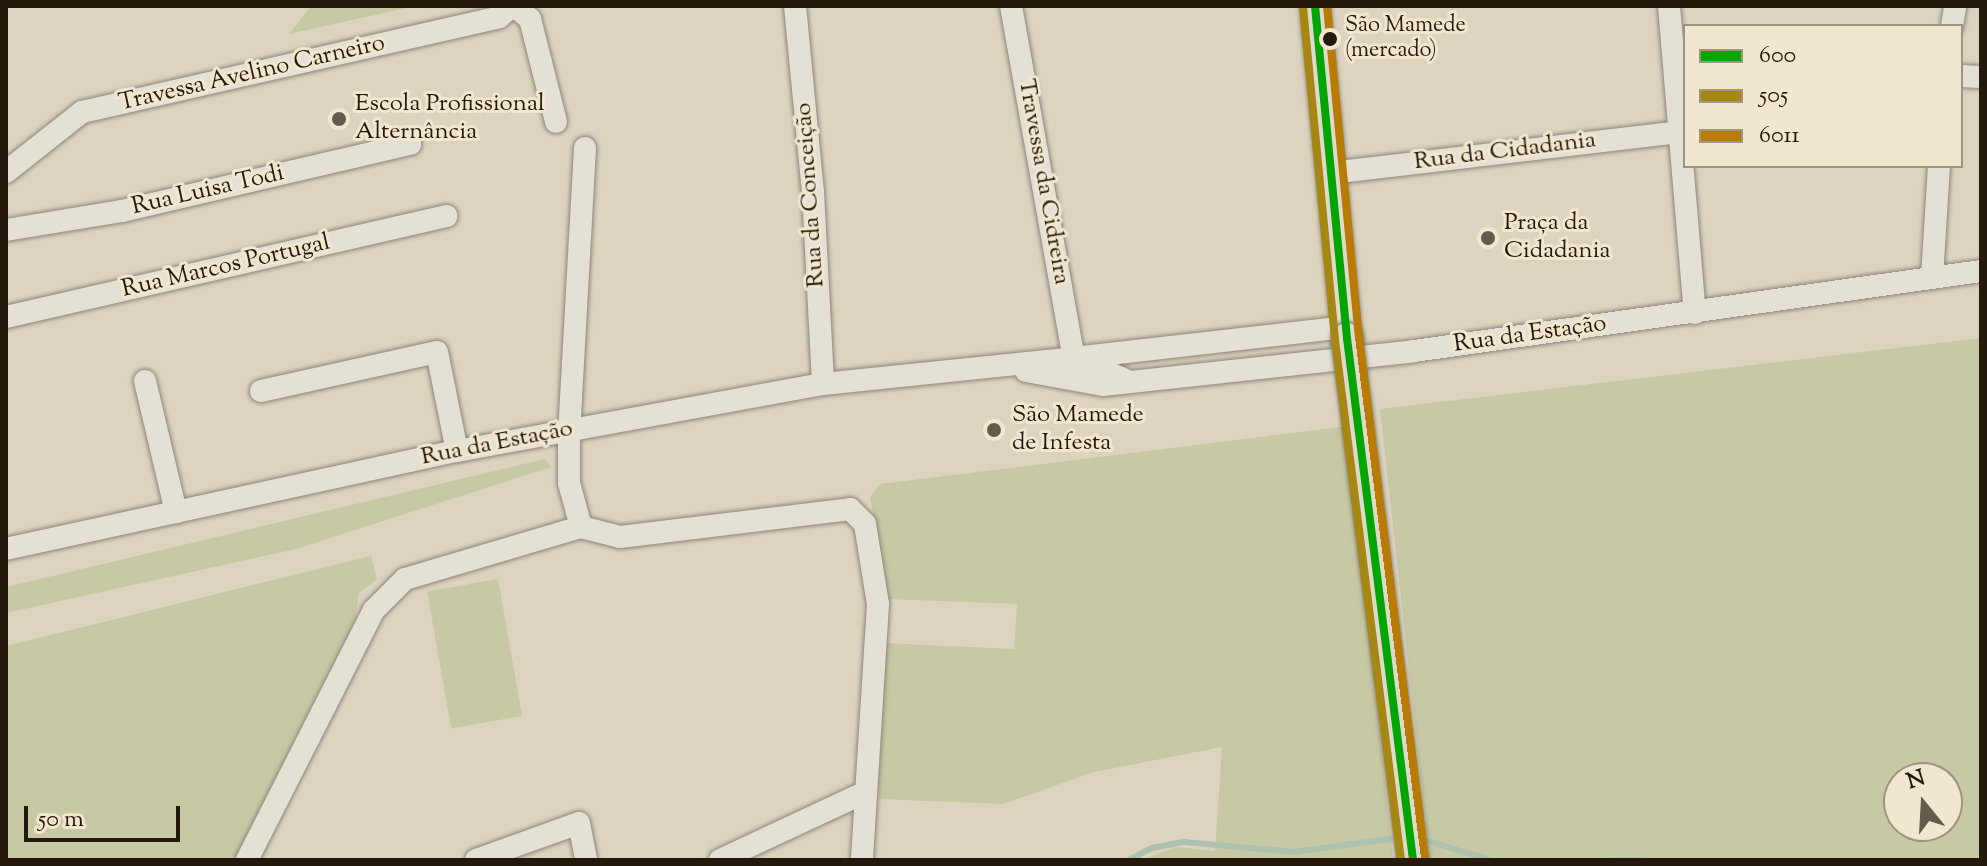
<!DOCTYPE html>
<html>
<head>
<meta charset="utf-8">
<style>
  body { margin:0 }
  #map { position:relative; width:1987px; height:866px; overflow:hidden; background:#ddd4c0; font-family:"Sorts Mill Goudy",serif }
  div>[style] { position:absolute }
  .green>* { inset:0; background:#c7c8a4; transform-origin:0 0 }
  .stream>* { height:6px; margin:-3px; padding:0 3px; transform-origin:3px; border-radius:3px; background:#adc2ae }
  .roads { filter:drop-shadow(0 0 2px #8d867a) drop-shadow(0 0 2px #8d867a) }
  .minor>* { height:22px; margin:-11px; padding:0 11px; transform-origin:11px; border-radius:11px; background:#e5e0d5 }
  .major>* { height:30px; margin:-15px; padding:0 15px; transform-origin:15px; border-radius:15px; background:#e0dace }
  .bridges { filter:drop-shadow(0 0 2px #736d62) drop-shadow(0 0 2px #736d62) }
  .major-bridge>* { height:30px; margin:-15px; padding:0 15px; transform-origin:15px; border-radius:15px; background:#e0dace }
  .bus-1>* { height:8px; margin:-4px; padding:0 4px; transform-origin:4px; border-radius:4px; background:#02a501 }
  .bus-2>* { height:8px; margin:-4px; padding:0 4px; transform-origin:4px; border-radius:4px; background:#a68712 }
  .bus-3>* { height:8px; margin:-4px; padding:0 4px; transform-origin:4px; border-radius:4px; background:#b87b04 }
  .dots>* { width:22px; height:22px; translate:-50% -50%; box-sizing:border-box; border:4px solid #f1e6ce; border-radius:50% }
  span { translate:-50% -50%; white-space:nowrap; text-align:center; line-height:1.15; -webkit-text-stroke:6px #f1e6ce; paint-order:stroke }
  .bus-label { font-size:22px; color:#25180d }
  .left { translate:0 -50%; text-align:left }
  .street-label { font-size:24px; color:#25180d }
  .poi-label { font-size:24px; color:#25180d }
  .frame { position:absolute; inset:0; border:8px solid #25180d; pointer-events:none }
  .legend { position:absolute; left:1683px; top:24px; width:280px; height:144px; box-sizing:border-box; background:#f1e6ce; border:2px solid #9f9481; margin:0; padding:10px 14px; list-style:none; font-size:24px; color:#25180d }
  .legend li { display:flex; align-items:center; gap:16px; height:40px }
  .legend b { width:40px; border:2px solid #9f9481 }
  .north { position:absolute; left:1883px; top:762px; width:80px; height:80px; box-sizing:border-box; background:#f1e6ce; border:2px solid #9f9481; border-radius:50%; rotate:342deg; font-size:22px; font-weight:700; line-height:32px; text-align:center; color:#25180d }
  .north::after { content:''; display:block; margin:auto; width:28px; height:36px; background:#655a4c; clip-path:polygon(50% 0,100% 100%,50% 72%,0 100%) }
  .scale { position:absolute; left:24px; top:806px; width:156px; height:36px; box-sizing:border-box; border:4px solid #25180d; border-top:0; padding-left:10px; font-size:24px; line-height:28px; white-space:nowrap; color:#25180d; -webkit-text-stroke:6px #f1e6ce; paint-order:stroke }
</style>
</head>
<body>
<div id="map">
  <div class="green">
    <div style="clip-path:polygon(311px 6px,415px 6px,289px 34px)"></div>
    <div style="clip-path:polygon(evenodd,1981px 338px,1981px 860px,1430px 860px,1380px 409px,1981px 338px,1947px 778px,1947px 826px,1899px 826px,1899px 778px,1947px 778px)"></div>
    <div style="clip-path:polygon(1348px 426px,1393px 860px,1142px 860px,1176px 847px,1215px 851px,1222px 747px,1094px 772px,1003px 804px,879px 799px,882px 643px,1014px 649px,1017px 604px,889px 599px,870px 497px,880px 484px)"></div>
    <div style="clip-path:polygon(545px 459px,551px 467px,296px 549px,6px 613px,6px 587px)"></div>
    <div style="clip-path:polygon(371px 556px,377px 579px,359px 593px,354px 628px,240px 860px,6px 860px,6px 646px)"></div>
    <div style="left:498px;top:579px;width:139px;height:72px;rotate:80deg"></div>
  </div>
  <div class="stream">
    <div style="left:1428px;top:841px;width:66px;rotate:16.8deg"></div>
    <div style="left:1129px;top:860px;width:26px;rotate:-28deg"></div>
    <div style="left:1152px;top:848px;width:33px;rotate:-11deg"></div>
    <div style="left:1184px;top:842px;width:109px;rotate:5.2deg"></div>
    <div style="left:1293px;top:852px;width:98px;rotate:-7.6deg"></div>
    <div style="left:1612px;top:860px;width:29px"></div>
  </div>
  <div class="roads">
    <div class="minor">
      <div style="left:514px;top:6px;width:21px;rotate:39deg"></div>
      <div style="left:530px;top:19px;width:106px;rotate:75.8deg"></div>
      <div style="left:795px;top:6px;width:187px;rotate:84.5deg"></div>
      <div style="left:813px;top:192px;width:192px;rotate:87deg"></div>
      <div style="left:1011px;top:6px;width:358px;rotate:79.9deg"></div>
      <div style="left:1074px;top:358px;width:275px;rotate:-6.5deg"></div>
      <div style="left:1669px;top:6px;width:308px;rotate:85.2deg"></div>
      <div style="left:1952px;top:26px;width:20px;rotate:-81deg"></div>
      <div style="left:1961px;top:76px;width:20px;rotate:3deg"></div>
      <div style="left:585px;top:148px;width:282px;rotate:93.2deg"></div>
      <div style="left:569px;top:430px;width:53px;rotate:90deg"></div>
      <div style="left:569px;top:483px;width:46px;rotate:74.7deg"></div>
      <div style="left:581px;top:527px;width:40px;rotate:14.4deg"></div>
      <div style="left:620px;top:537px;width:232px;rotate:-6.9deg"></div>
      <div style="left:850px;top:509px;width:21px;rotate:45deg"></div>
      <div style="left:865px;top:524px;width:81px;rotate:80.8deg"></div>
      <div style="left:878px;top:604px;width:256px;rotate:93.6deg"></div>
      <div style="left:6px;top:172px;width:97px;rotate:-38.3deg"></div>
      <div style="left:82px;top:112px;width:428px;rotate:-12.8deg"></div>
      <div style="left:499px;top:17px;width:17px;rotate:-40deg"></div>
      <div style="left:1331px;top:173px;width:350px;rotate:-6.7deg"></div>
      <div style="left:6px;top:230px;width:118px;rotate:-9.3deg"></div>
      <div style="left:122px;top:211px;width:296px;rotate:-13.1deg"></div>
      <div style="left:1932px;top:277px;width:111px;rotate:-86.4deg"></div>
      <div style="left:6px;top:317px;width:452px;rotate:-12.9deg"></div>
      <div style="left:1026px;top:371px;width:78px;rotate:10.3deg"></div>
      <div style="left:1103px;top:385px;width:313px;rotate:-6.2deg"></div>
      <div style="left:1414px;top:351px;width:573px;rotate:-8.03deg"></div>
      <div style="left:145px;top:381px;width:135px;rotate:76.7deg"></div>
      <div style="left:261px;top:391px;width:180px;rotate:-12.5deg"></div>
      <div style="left:437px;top:352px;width:101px;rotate:78.6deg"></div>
      <div style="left:6px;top:549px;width:462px;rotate:-12.3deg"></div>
      <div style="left:457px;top:451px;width:372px;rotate:-10.4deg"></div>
      <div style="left:823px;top:384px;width:252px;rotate:-5.9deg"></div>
      <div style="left:1074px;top:358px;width:56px;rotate:22.9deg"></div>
      <div style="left:247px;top:860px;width:280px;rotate:-63.1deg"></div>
      <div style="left:374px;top:610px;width:44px;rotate:-45deg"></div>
      <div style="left:405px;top:579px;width:184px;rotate:-16.5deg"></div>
      <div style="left:476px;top:860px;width:109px;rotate:-19.8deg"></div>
      <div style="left:579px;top:823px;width:38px;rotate:79deg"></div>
      <div style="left:720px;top:860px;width:161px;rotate:-25deg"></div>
    </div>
    <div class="major">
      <div style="left:1315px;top:6px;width:334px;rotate:84.5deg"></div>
    </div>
  </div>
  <div class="bridges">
    <div class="major-bridge">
      <div style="left:1347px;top:338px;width:526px;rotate:82.79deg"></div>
    </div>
  </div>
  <div class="bus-1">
    <div style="left:1315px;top:6px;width:334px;rotate:84.5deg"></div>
    <div style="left:1347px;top:338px;width:526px;rotate:82.79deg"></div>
  </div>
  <div class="bus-2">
    <div style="left:1303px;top:7px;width:335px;rotate:84.5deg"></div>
    <div style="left:1335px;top:340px;width:524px;rotate:82.77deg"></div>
  </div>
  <div class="bus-3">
    <div style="left:1327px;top:6px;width:333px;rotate:84.5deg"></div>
    <div style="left:1359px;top:337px;width:525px;rotate:82.78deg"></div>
  </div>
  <div class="dots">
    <div style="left:1330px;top:39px;background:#25180d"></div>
    <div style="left:339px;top:119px;background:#655a4c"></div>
    <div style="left:1488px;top:238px;background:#655a4c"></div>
    <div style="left:994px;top:430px;background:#655a4c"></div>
  </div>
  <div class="bus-label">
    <span class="left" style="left:1345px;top:39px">São Mamede<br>(mercado)</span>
  </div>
  <div class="street-label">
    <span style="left:252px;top:74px;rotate:-13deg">Travessa Avelino Carneiro</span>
    <span style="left:1505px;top:152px;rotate:-7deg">Rua da Cidadania</span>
    <span style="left:1043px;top:182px;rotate:80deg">Travessa da Cidreira</span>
    <span style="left:208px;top:191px;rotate:-13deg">Rua Luisa Todi</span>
    <span style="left:811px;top:195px;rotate:-94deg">Rua da Conceição</span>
    <span style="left:226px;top:267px;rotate:-13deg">Rua Marcos Portugal</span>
    <span style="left:1530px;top:335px;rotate:-8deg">Rua da Estação</span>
    <span style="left:497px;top:444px;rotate:-11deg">Rua da Estação</span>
  </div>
  <div class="poi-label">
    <span class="left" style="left:355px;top:119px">Escola Profissional<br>Alternância</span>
    <span class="left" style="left:1504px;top:238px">Praça da<br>Cidadania</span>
    <span class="left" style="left:1012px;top:430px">São Mamede<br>de Infesta</span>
  </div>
  <div class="frame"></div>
  <ul class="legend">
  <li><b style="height:10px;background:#02a501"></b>600</li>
  <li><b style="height:10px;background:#a68712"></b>505</li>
  <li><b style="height:10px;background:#b87b04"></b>6011</li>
  </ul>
  <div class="north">N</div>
  <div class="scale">50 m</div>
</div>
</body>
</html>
